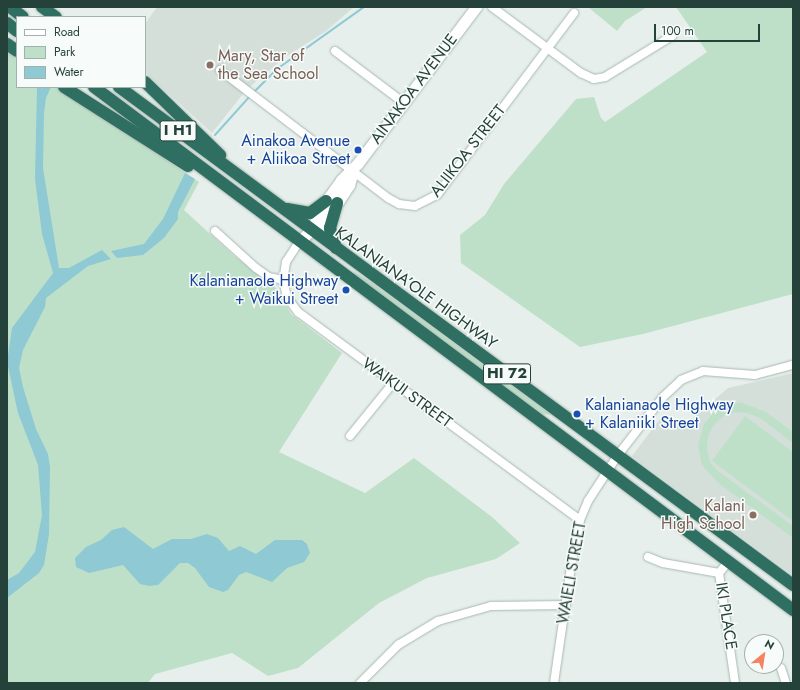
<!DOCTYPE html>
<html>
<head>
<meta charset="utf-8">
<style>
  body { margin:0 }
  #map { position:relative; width:800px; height:690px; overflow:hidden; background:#e6efeb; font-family:Jost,sans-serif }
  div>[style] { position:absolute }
  .built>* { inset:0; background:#d4dfda }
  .green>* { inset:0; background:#bfe0c8 }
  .water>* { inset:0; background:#8ec9d4 }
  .stream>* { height:2px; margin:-1px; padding:0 1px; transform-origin:1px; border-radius:1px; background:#8ec9d4 }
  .roads { filter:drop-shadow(0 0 1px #a8b8b2) drop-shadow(0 0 1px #a8b8b2) }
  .street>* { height:8px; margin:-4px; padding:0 4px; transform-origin:4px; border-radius:4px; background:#fff }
  .secondary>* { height:11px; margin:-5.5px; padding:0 5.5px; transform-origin:5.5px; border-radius:5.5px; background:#fff }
  .highway>* { height:12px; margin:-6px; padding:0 6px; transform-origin:6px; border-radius:6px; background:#2f6f62 }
  .dots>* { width:11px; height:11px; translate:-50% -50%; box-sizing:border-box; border:2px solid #f7fbf9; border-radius:50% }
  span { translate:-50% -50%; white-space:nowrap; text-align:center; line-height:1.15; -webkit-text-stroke:3px #f7fbf9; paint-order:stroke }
  .shield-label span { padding:1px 3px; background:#f7fbf9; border:1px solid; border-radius:3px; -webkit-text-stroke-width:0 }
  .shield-label { font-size:15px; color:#24423a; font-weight:700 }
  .education-label { font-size:16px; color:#785e54 }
  .left { translate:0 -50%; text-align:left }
  .right { translate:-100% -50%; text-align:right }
  .street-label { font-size:16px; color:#24423a }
  .transit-label { font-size:16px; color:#164399 }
  .frame { position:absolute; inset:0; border:8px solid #24423a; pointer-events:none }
  .legend { position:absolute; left:16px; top:16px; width:130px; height:72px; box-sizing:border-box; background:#f7fbf9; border:1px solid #a3b1ad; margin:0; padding:5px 7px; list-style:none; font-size:12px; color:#24423a }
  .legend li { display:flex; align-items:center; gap:8px; height:20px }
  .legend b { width:20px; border:1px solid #a3b1ad }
  .north { position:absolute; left:744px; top:634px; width:40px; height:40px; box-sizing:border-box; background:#f7fbf9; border:1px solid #a3b1ad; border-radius:50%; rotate:30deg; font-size:11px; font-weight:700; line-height:16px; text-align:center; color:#24423a }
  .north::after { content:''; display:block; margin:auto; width:14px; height:18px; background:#f4845f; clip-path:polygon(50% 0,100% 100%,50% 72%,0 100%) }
  .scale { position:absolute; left:654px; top:24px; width:106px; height:18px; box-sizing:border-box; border:2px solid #24423a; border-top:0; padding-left:5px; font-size:12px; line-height:14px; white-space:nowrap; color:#24423a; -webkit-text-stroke:3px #f7fbf9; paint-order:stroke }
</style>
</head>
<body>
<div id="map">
  <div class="built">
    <div style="clip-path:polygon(157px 7px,354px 7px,326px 31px,284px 58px,246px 90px,212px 133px,145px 72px,145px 24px)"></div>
    <div style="clip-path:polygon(793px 373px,793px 575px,632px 456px,663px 415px,684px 426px,728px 388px)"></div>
  </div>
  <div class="green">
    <div style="clip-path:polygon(588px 7px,647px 7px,625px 21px,617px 31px)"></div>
    <div style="clip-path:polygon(676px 7px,793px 7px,793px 294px,643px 334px,580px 347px,461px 263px,460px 235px,485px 215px,504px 184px,576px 99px,594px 97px,601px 118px,605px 122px,707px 52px)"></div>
    <div style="clip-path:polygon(7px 49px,17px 57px,17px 87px,57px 87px,199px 182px,184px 210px,233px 255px,276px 288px,291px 314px,342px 353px,279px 452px,365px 493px,414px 458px,492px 517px,520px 543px,496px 559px,427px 578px,379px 603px,298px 668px,268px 676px,232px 653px,155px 674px,148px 683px,7px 683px)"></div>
    <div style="clip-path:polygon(353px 271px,368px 280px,551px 415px,543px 414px,517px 397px,357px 276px)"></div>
    <div style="clip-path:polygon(740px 402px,766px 412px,793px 432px,793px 443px,760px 418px,747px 413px,735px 412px,722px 417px,713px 426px,708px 436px,707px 449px,710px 462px,718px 471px,793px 526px,793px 538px,717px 482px,702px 465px,698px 445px,704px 424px,714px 412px,726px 406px)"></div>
    <div style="clip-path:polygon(745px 416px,793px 452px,793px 521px,712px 461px)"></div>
  </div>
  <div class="water">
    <div style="clip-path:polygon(37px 87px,51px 87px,46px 98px,44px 113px,43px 168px,59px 268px,69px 268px,102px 250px,111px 259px,88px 266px,46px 298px,45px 307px,23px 350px,19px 368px,23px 387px,36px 429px,48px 454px,50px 467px,49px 534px,44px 565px,39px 573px,7px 598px,7px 580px,19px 573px,35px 552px,42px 515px,38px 465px,18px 413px,7px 362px,12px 328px,53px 273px,42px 234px,35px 179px)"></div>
    <div style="clip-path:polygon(185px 173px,195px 179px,178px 212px,178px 219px,164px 238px,143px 255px,117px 258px,111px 251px,144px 244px,163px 219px)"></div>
    <div style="clip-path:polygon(124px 527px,153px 549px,172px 539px,191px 539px,207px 534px,218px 538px,229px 551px,240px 546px,256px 554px,275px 540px,302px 540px,307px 544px,310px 553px,304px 562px,287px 568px,272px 582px,246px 572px,239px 575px,228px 590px,223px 592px,209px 587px,195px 568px,188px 563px,180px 563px,158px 585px,149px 586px,140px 584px,123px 565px,89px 573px,76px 567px,75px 558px,86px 547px,101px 540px,112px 530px)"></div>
  </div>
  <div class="stream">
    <div style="left:253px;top:93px;width:34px;rotate:-45deg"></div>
    <div style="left:277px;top:69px;width:107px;rotate:-35.5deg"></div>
    <div style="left:215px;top:135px;width:52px;rotate:-48.1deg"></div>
  </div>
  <div class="roads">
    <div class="street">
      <div style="left:492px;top:7px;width:111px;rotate:36.6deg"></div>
      <div style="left:581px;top:73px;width:14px;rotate:25deg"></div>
      <div style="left:594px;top:79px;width:11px;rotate:-10deg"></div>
      <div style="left:605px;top:77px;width:79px;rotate:-31.5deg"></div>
      <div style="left:335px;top:51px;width:86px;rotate:37deg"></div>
      <div style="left:220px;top:70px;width:211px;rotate:37.3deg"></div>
      <div style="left:388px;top:198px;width:13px;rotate:29deg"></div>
      <div style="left:399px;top:204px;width:16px;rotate:7deg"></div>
      <div style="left:415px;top:206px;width:25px;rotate:-27deg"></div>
      <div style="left:437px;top:195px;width:228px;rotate:-53deg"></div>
      <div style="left:215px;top:231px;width:55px;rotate:42.1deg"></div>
      <div style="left:256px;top:268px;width:16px;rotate:35deg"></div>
      <div style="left:269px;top:277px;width:14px;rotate:12deg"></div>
      <div style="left:299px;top:242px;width:24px;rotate:123deg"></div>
      <div style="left:286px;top:262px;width:18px;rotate:99deg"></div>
      <div style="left:283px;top:280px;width:17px;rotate:77deg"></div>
      <div style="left:287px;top:297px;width:19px;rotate:54deg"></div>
      <div style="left:298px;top:312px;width:350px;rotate:36.4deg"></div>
      <div style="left:350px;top:436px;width:68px;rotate:-50.9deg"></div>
      <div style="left:648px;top:557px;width:16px;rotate:22deg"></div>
      <div style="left:663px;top:563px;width:57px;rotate:10.1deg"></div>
      <div style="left:728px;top:562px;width:14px;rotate:129deg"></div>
      <div style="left:719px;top:573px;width:111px;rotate:81.7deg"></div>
      <div style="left:781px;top:668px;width:16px;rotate:72deg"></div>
      <div style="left:360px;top:683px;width:54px;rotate:-45deg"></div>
      <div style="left:398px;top:645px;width:47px;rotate:-31deg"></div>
      <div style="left:438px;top:621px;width:55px;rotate:-15.8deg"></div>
      <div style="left:491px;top:606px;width:75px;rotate:-0.8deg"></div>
      <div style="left:554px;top:683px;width:118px;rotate:-81.7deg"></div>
      <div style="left:571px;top:566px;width:47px;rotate:-78.9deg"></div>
      <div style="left:580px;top:520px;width:21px;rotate:-67deg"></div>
      <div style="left:588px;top:501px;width:55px;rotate:-56.9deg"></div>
      <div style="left:618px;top:455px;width:73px;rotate:-52.2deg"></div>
      <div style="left:663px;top:397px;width:25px;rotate:-43deg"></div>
      <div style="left:681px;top:380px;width:24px;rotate:-22deg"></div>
      <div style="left:703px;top:371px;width:52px;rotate:4.4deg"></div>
      <div style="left:755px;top:375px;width:39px;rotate:-15deg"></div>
    </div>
    <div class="secondary">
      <div style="left:311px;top:230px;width:13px;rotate:-23deg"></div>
      <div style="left:323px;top:225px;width:48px;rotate:-57deg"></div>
      <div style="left:349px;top:185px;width:15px;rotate:-74deg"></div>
      <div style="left:299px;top:242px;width:17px;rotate:-45deg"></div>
      <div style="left:311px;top:230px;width:33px;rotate:-63deg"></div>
      <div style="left:326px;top:201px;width:26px;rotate:-54deg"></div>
      <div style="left:341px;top:180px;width:24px;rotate:-45deg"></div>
      <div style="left:358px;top:163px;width:196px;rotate:-52.9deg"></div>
    </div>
    <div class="highway">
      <div style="left:10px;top:7px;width:16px;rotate:38deg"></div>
      <div style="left:42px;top:7px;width:17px;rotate:36deg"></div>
      <div style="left:7px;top:23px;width:13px;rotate:39deg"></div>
      <div style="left:7px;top:44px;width:12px;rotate:35deg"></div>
      <div style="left:145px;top:82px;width:105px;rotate:44.2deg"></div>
      <div style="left:64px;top:87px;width:147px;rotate:32.5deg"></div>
      <div style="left:94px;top:87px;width:873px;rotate:36.8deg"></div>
      <div style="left:119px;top:87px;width:838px;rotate:36.46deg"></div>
      <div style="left:287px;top:209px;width:23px;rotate:10deg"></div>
      <div style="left:310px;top:213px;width:20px;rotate:-37deg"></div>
      <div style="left:336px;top:248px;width:21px;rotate:-107deg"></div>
      <div style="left:330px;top:228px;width:26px;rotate:-74deg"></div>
    </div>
  </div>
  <div class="dots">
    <div style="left:210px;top:65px;background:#8d6e63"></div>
    <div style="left:358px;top:150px;background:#1a4fb4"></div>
    <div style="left:346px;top:290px;background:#1a4fb4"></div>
    <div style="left:577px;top:414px;background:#1a4fb4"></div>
    <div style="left:753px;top:515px;background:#8d6e63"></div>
  </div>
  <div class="shield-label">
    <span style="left:178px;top:131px">I H1</span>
    <span style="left:507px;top:374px">HI 72</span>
  </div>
  <div class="education-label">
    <span class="left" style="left:218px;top:65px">Mary, Star of<br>the Sea School</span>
    <span class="right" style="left:745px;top:515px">Kalani<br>High School</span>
  </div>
  <div class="street-label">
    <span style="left:414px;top:89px;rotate:-53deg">AINAKOA AVENUE</span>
    <span style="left:468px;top:151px;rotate:-52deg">ALIIKOA STREET</span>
    <span style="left:416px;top:288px;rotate:36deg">KALANIANA’OLE HIGHWAY</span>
    <span style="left:407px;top:393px;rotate:36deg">WAIKUI STREET</span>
    <span style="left:572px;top:573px;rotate:-80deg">WAIELI STREET</span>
    <span style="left:726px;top:616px;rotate:81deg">IKI PLACE</span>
  </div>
  <div class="transit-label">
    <span class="right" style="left:350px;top:150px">Ainakoa Avenue<br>+ Aliikoa Street</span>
    <span class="right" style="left:338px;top:290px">Kalanianaole Highway<br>+ Waikui Street</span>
    <span class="left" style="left:585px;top:414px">Kalanianaole Highway<br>+ Kalaniiki Street</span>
  </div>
  <div class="frame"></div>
  <ul class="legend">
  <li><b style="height:5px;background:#fff"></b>Road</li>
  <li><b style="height:11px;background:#bfe0c8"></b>Park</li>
  <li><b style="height:11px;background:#8ec9d4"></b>Water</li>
  </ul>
  <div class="north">N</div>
  <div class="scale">100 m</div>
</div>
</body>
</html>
